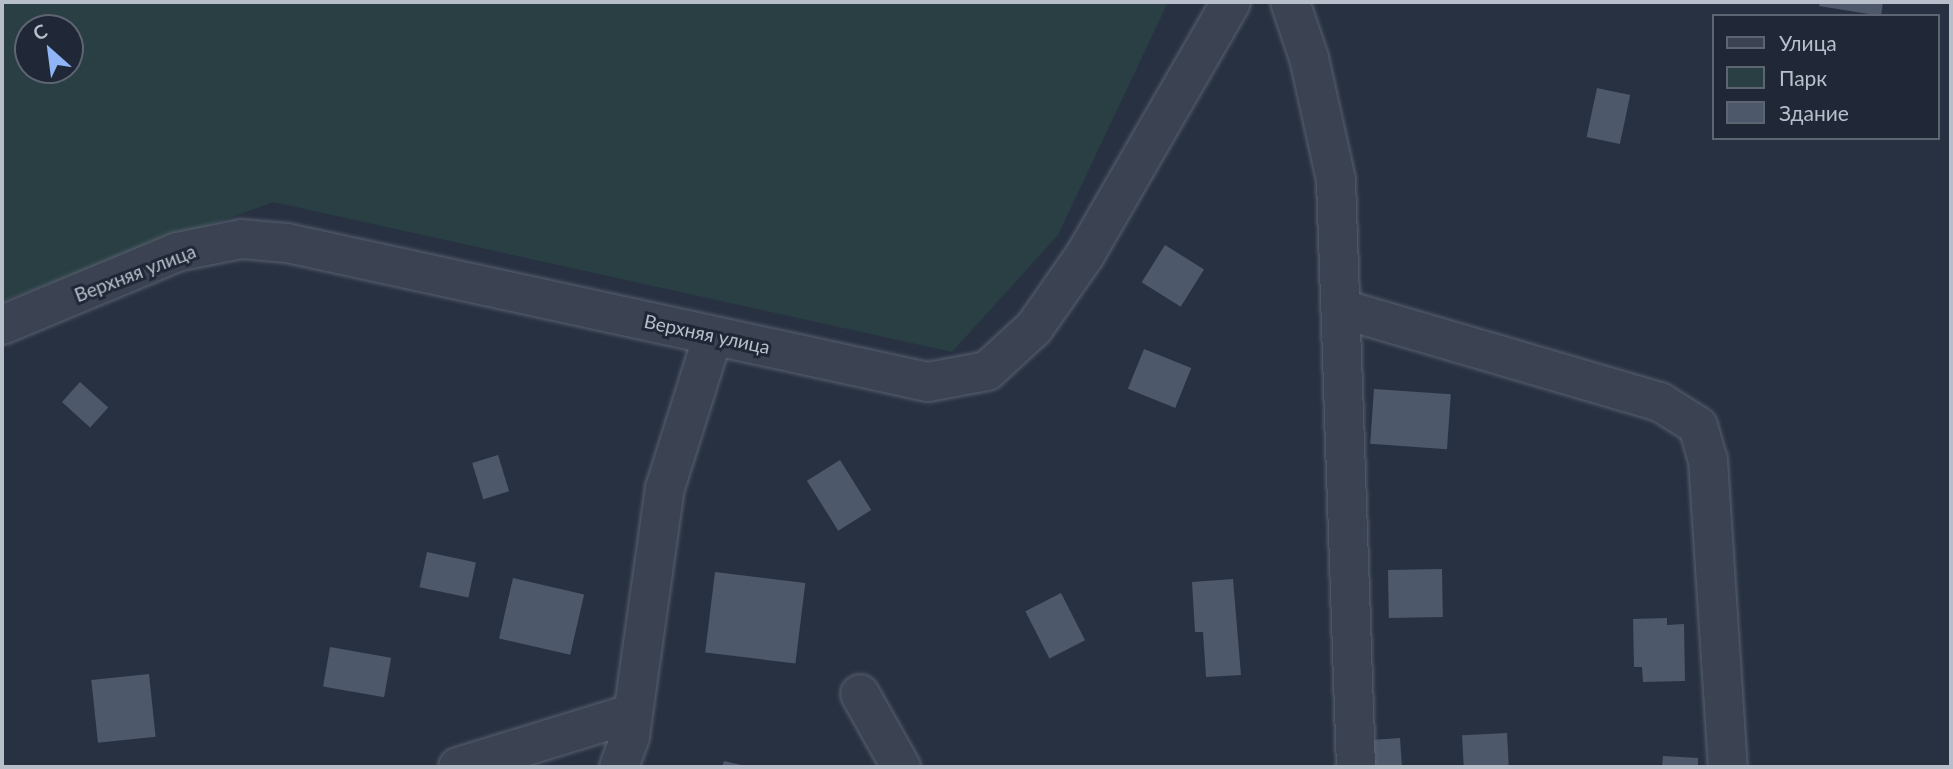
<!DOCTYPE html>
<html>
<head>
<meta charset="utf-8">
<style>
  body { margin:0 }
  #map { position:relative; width:1953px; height:769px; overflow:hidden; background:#273142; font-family:Lato,sans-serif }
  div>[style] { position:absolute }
  .green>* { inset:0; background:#293f43 }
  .building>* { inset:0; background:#4d586b; transform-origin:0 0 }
  .roads { filter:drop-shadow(0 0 2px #59616f) drop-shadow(0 0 2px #59616f) }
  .minor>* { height:38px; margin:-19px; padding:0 19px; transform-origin:19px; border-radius:19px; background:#3b4352 }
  span { translate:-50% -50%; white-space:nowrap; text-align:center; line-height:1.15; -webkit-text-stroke:6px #202837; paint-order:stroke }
  .street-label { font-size:19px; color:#b8bfcb }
  .frame { position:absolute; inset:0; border:4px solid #b8bfcb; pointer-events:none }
  .legend { position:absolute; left:1712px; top:14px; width:228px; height:126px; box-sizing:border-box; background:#202837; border:2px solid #5d6472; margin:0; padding:9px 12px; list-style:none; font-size:21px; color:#b8bfcb }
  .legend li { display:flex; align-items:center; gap:14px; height:35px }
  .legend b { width:35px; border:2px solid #5d6472 }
  .north { position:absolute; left:14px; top:14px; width:70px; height:70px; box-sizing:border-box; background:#202837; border:2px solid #5d6472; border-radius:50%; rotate:332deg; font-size:19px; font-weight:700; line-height:28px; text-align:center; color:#b8bfcb }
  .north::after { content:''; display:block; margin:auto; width:24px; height:32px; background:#91b4f7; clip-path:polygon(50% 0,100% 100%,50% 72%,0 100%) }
</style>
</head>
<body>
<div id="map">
  <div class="green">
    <div style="clip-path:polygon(evenodd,2px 2px,1168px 2px,1058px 235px,952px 352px,273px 202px,2px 301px,2px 2px,28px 28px,70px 28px,70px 70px,28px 70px,28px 28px)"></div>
  </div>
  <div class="building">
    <div style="clip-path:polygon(1820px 2px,1883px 2px,1881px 16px,1819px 6px)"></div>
    <div style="left:1597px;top:88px;width:34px;height:50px;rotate:12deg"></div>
    <div style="left:1165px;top:245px;width:46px;height:44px;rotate:32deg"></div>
    <div style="left:1144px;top:349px;width:51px;height:43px;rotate:22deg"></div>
    <div style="left:80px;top:382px;width:38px;height:27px;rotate:42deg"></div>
    <div style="left:1374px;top:389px;width:77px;height:55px;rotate:4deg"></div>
    <div style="left:498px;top:455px;width:38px;height:27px;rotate:73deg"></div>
    <div style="left:840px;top:460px;width:59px;height:39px;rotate:58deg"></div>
    <div style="left:427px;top:552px;width:50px;height:36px;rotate:12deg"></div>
    <div style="left:1442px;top:569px;width:48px;height:54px;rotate:89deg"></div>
    <div style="left:715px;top:572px;width:91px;height:81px;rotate:7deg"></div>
    <div style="left:513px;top:578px;width:73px;height:62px;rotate:13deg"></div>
    <div style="clip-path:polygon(1233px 579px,1241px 675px,1206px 677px,1203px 632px,1195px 632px,1192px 582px)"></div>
    <div style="left:1061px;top:593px;width:53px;height:40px;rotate:63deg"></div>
    <div style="clip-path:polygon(1667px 618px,1667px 625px,1684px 624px,1685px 681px,1643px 682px,1642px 667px,1634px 667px,1633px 619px)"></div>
    <div style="left:330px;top:647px;width:62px;height:40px;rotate:10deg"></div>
    <div style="left:149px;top:674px;width:63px;height:58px;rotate:84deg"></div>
    <div style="left:1507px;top:733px;width:34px;height:45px;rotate:87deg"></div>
    <div style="left:1400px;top:738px;width:29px;height:30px;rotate:86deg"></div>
    <div style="clip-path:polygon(1663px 756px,1698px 758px,1698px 767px,1662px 767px)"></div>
    <div style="clip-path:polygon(724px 761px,746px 766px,746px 767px,722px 767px)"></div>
  </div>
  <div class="roads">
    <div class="minor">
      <div style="left:1290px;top:2px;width:59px;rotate:71.3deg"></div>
      <div style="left:1309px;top:58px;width:125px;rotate:77.5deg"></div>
      <div style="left:1336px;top:180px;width:587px;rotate:88.05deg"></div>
      <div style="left:1342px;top:309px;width:331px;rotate:16.3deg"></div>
      <div style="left:1660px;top:402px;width:45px;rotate:32.3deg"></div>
      <div style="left:1698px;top:426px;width:35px;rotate:74deg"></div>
      <div style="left:1708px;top:460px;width:308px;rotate:86.3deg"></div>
      <div style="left:2px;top:325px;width:190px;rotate:-22.6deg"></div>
      <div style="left:177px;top:252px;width:65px;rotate:-11.5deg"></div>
      <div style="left:241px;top:239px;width:46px;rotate:5deg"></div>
      <div style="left:287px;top:243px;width:656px;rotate:12.24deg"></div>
      <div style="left:928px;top:382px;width:60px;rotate:-10.6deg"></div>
      <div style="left:987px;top:371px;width:64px;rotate:-42.5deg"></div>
      <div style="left:1034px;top:328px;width:89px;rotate:-55.1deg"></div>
      <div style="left:1085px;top:255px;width:292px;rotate:-60deg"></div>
      <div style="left:860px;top:694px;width:84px;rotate:60.7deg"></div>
      <div style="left:458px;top:767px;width:183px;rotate:-17.1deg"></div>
      <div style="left:619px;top:767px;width:33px;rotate:-70deg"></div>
      <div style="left:630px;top:736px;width:250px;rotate:-82deg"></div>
      <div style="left:665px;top:488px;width:159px;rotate:-72.5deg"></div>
    </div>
  </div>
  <div class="street-label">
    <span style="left:135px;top:273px;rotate:-21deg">Верхняя улица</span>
    <span style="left:707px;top:334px;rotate:12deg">Верхняя улица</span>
  </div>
  <div class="frame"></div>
  <ul class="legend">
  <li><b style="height:9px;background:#3b4352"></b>Улица</li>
  <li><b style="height:19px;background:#293f43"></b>Парк</li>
  <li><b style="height:19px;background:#4d586b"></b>Здание</li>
  </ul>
  <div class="north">С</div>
</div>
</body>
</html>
